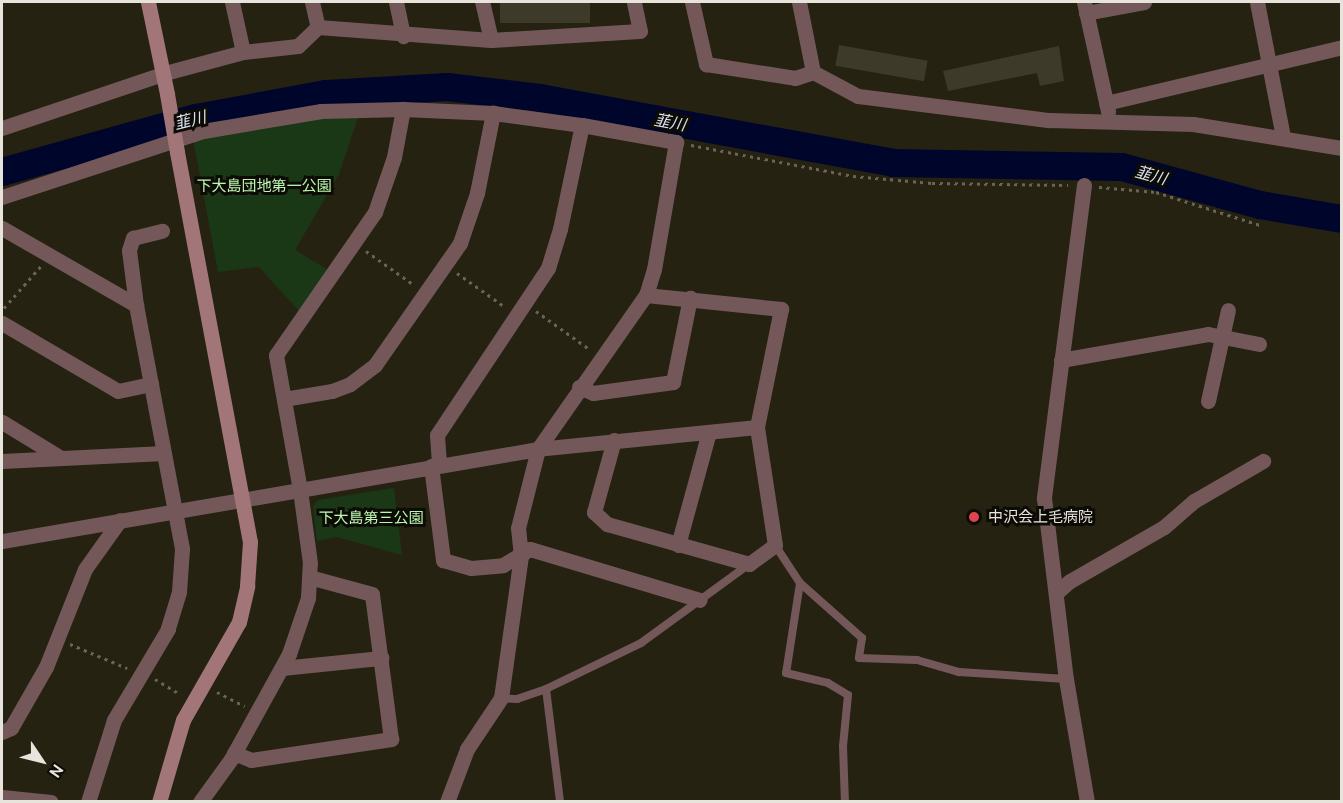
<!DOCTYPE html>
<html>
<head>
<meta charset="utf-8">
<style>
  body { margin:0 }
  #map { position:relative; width:1343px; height:803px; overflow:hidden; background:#252212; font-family:Ubuntu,"Noto Sans JP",sans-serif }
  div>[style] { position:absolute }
  .green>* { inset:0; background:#1b3816 }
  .river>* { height:28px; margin:-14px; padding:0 14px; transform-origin:14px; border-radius:14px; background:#00052b }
  .building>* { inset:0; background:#3d3a2a; transform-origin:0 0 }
  .path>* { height:3px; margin-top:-1.5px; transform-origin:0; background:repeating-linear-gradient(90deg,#686557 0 3px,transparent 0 7.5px) }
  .lane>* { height:8px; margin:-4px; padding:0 4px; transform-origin:4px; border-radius:4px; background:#745859 }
  .street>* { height:15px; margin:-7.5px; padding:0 7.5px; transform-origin:7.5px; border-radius:7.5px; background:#745859 }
  .secondary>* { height:15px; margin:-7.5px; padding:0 7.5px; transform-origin:7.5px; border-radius:7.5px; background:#a27678 }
  .secondary-bridge>* { height:15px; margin:-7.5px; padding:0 7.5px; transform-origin:7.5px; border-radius:7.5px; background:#a27678 }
  .dots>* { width:16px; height:16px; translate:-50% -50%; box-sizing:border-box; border:3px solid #0d0b05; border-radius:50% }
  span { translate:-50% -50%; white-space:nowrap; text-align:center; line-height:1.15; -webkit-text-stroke:6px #0d0b05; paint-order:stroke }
  .park-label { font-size:15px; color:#bcf7b1 }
  .poi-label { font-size:15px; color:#e7e5db }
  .left { translate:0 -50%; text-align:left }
  .water-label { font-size:16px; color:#dae3f1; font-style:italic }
  .frame { position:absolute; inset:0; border:3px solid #e7e5db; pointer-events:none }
  .north { position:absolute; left:12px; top:731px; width:60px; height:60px; -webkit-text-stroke:4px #0d0b05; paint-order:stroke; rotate:125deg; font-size:16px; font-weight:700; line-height:24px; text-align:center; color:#e7e5db }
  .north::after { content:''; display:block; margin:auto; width:21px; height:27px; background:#e7e5db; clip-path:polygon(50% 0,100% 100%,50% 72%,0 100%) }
</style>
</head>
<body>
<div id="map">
  <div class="green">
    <div style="clip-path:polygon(358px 117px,339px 174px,295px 250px,328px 270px,299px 311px,259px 267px,218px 272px,193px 139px,311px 118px)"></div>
    <div style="clip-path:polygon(394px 488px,402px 555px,337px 537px,317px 541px,313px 506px,318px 500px)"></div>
  </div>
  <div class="river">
    <div style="left:2px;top:172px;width:201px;rotate:-15.6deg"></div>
    <div style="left:196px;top:118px;width:132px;rotate:-10.5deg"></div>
    <div style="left:326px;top:94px;width:121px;rotate:-3.3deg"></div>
    <div style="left:447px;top:87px;width:94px;rotate:6.7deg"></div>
    <div style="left:540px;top:98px;width:359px;rotate:10.4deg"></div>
    <div style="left:893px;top:163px;width:229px;rotate:1deg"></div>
    <div style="left:1122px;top:167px;width:143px;rotate:15.4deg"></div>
    <div style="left:1260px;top:205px;width:83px;rotate:9.7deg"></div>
  </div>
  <div class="building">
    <div style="left:500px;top:2px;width:90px;height:21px"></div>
    <div style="left:839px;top:45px;width:90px;height:21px;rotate:10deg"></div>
    <div style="clip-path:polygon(1059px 46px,1064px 81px,1040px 86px,1037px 73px,948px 91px,943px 71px)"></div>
  </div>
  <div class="path">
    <div style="left:691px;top:145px;width:165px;rotate:10.8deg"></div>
    <div style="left:853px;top:176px;width:79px;rotate:5.1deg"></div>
    <div style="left:932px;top:183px;width:136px;rotate:0.8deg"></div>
    <div style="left:1099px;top:187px;width:57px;rotate:5deg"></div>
    <div style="left:1156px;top:192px;width:109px;rotate:17.6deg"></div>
    <div style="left:366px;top:251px;width:59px;rotate:35.3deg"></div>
    <div style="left:457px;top:273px;width:59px;rotate:35.3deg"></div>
    <div style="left:4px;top:308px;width:56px;rotate:-48.6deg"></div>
    <div style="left:536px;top:311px;width:65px;rotate:35.6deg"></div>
    <div style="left:70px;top:644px;width:62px;rotate:22.8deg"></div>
    <div style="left:155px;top:679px;width:29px;rotate:31deg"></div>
    <div style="left:217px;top:692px;width:31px;rotate:27deg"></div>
  </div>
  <div class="lane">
    <div style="left:775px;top:545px;width:45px;rotate:56.7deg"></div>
    <div style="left:800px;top:583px;width:83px;rotate:41.6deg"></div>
    <div style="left:862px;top:638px;width:20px;rotate:99deg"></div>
    <div style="left:859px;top:658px;width:58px;rotate:2deg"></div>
    <div style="left:917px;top:660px;width:44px;rotate:15.9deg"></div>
    <div style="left:959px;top:672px;width:107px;rotate:3.7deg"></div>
    <div style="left:800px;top:583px;width:91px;rotate:98.8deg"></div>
    <div style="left:786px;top:673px;width:43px;rotate:13.4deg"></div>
    <div style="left:828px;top:683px;width:23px;rotate:31deg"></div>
    <div style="left:848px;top:695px;width:51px;rotate:95.6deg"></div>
    <div style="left:843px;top:746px;width:56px;rotate:88deg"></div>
    <div style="left:546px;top:689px;width:114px;rotate:82.9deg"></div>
    <div style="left:501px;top:698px;width:16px;rotate:4deg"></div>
    <div style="left:517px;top:699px;width:31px;rotate:-19deg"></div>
    <div style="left:546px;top:689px;width:106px;rotate:-25.8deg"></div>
    <div style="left:641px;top:643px;width:132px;rotate:-36.1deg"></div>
  </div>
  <div class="street">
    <div style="left:232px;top:2px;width:51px;rotate:77.6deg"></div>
    <div style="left:312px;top:2px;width:26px;rotate:77deg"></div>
    <div style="left:396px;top:2px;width:35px;rotate:78deg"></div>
    <div style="left:692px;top:2px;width:64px;rotate:77.3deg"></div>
    <div style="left:706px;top:64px;width:90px;rotate:8.9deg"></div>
    <div style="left:795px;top:78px;width:19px;rotate:-18deg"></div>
    <div style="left:799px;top:2px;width:71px;rotate:78.7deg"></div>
    <div style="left:813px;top:72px;width:51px;rotate:28.1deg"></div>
    <div style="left:858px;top:96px;width:193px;rotate:7.2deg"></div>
    <div style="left:1049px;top:120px;width:144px;rotate:1.6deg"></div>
    <div style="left:1193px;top:124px;width:151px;rotate:9.2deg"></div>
    <div style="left:1084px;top:2px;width:112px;rotate:77.6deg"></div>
    <div style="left:1257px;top:2px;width:137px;rotate:79.1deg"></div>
    <div style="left:1086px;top:13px;width:59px;rotate:-10.7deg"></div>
    <div style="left:491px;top:40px;width:149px;rotate:-3.5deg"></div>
    <div style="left:640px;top:31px;width:30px;rotate:-102deg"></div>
    <div style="left:1106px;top:103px;width:243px;rotate:-13.3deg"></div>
    <div style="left:2px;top:128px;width:172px;rotate:-18.6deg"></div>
    <div style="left:165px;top:73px;width:81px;rotate:-15.1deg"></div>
    <div style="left:243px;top:52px;width:55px;rotate:-6.2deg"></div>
    <div style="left:298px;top:46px;width:28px;rotate:-44deg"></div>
    <div style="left:318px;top:27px;width:173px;rotate:4.3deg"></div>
    <div style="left:491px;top:40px;width:39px;rotate:-103deg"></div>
    <div style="left:1084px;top:185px;width:316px;rotate:97.3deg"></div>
    <div style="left:1044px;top:498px;width:182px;rotate:83.1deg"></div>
    <div style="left:1066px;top:679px;width:125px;rotate:80.3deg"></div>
    <div style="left:2px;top:197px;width:212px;rotate:-18.2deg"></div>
    <div style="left:203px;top:131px;width:120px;rotate:-9.6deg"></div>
    <div style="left:321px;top:111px;width:82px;rotate:-1.4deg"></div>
    <div style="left:403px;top:109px;width:90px;rotate:2.5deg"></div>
    <div style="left:493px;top:113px;width:90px;rotate:7.7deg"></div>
    <div style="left:582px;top:125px;width:96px;rotate:10.3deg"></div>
    <div style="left:676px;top:142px;width:129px;rotate:99.8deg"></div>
    <div style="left:654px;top:269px;width:27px;rotate:107deg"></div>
    <div style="left:646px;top:295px;width:136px;rotate:5.9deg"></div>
    <div style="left:781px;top:309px;width:120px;rotate:101.5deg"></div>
    <div style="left:757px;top:427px;width:220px;rotate:174.3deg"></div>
    <div style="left:538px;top:449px;width:544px;rotate:170.26deg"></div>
    <div style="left:2px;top:228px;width:155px;rotate:29.9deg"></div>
    <div style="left:136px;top:305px;width:248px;rotate:79.3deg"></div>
    <div style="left:182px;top:549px;width:43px;rotate:94deg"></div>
    <div style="left:179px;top:592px;width:39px;rotate:107deg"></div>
    <div style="left:168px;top:629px;width:106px;rotate:120.7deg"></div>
    <div style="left:114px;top:720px;width:86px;rotate:107.6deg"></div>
    <div style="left:136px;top:305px;width:55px;rotate:-97.3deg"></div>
    <div style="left:129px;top:250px;width:13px;rotate:-72deg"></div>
    <div style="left:133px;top:238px;width:30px;rotate:-14deg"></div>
    <div style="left:2px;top:323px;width:134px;rotate:30.4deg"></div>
    <div style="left:118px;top:391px;width:34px;rotate:-12deg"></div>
    <div style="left:1061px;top:360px;width:149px;rotate:-10deg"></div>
    <div style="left:1208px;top:334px;width:52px;rotate:11.1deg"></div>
    <div style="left:579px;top:387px;width:15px;rotate:23deg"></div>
    <div style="left:593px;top:393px;width:81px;rotate:-7.8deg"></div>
    <div style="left:673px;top:382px;width:86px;rotate:-78.6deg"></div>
    <div style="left:284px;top:399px;width:49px;rotate:-9.5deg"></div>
    <div style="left:332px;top:391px;width:19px;rotate:-21deg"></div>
    <div style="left:350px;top:384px;width:31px;rotate:-37deg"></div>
    <div style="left:375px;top:365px;width:149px;rotate:-55.1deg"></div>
    <div style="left:460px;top:243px;width:53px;rotate:-71.2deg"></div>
    <div style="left:477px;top:193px;width:82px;rotate:-78.7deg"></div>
    <div style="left:1208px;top:401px;width:93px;rotate:-77.6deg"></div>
    <div style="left:2px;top:422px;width:66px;rotate:31.3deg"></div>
    <div style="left:614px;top:440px;width:75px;rotate:105.5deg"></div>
    <div style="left:594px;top:512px;width:18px;rotate:43deg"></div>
    <div style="left:607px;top:524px;width:148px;rotate:15.7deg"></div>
    <div style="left:749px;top:564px;width:32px;rotate:-36deg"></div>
    <div style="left:775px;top:545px;width:119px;rotate:-98.7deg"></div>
    <div style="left:2px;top:461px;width:162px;rotate:-2.8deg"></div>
    <div style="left:439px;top:464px;width:29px;rotate:-94deg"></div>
    <div style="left:437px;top:435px;width:201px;rotate:-56.4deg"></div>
    <div style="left:548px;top:268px;width:41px;rotate:-72.9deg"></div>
    <div style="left:560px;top:229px;width:106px;rotate:-78.1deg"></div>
    <div style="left:431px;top:466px;width:95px;rotate:82.7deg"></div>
    <div style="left:443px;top:560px;width:29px;rotate:16deg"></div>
    <div style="left:471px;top:568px;width:32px;rotate:-5deg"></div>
    <div style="left:503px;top:565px;width:31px;rotate:-31deg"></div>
    <div style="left:530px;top:549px;width:177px;rotate:16.7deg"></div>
    <div style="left:678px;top:545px;width:117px;rotate:-74.7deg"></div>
    <div style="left:1056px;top:593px;width:18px;rotate:-41deg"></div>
    <div style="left:1070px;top:581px;width:108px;rotate:-29.9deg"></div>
    <div style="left:1164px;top:527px;width:40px;rotate:-41deg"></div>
    <div style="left:1194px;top:501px;width:80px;rotate:-30.1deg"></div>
    <div style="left:282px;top:668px;width:100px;rotate:-5.8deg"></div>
    <div style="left:2px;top:732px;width:10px;rotate:-24deg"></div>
    <div style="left:11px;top:728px;width:70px;rotate:-60.2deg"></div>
    <div style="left:46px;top:667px;width:105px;rotate:-68.3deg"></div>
    <div style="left:85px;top:569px;width:60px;rotate:-54.5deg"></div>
    <div style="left:234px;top:753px;width:18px;rotate:22deg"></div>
    <div style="left:251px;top:760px;width:142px;rotate:-8.5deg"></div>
    <div style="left:391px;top:739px;width:146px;rotate:-97.5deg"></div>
    <div style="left:372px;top:594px;width:65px;rotate:-164.9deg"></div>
    <div style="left:2px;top:797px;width:49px;rotate:5.8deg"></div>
    <div style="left:200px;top:802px;width:53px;rotate:-54.2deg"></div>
    <div style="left:231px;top:759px;width:120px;rotate:-61.1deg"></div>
    <div style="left:289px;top:654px;width:59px;rotate:-71.3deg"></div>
    <div style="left:308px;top:598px;width:35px;rotate:-87deg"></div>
    <div style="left:310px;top:563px;width:74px;rotate:-97.8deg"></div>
    <div style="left:300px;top:490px;width:137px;rotate:-100.1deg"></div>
    <div style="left:276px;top:355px;width:174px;rotate:-55.3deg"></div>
    <div style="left:375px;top:212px;width:58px;rotate:-70.9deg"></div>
    <div style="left:394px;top:157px;width:49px;rotate:-79.4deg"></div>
    <div style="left:447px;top:802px;width:57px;rotate:-69.3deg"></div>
    <div style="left:467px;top:749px;width:61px;rotate:-56.3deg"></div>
    <div style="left:501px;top:698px;width:143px;rotate:-82deg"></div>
    <div style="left:521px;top:556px;width:28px;rotate:-96deg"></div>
    <div style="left:518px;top:528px;width:81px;rotate:-75.8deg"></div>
    <div style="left:538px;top:449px;width:188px;rotate:-55deg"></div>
  </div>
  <div class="secondary">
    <div style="left:148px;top:2px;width:94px;rotate:78.3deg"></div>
    <div style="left:159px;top:802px;width:85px;rotate:-73.7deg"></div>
    <div style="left:183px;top:720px;width:113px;rotate:-60.3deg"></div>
    <div style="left:239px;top:622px;width:37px;rotate:-77deg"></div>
    <div style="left:247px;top:586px;width:44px;rotate:-86.1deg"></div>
    <div style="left:250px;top:542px;width:397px;rotate:-100.6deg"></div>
  </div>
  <div class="secondary-bridge">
    <div style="left:167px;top:94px;width:59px;rotate:80.2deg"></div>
  </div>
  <div class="dots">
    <div style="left:974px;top:517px;background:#e0444e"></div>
  </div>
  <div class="park-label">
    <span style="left:264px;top:186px">下大島団地第一公園</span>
    <span style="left:371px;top:518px">下大島第三公園</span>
  </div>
  <div class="poi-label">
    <span class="left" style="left:988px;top:517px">中沢会上毛病院</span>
  </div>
  <div class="water-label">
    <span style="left:190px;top:120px;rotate:-14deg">韮川</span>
    <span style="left:670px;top:122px;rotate:10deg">韮川</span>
    <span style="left:1151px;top:175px;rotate:15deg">韮川</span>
  </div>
  <div class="frame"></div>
  <div class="north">N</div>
</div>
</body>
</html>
